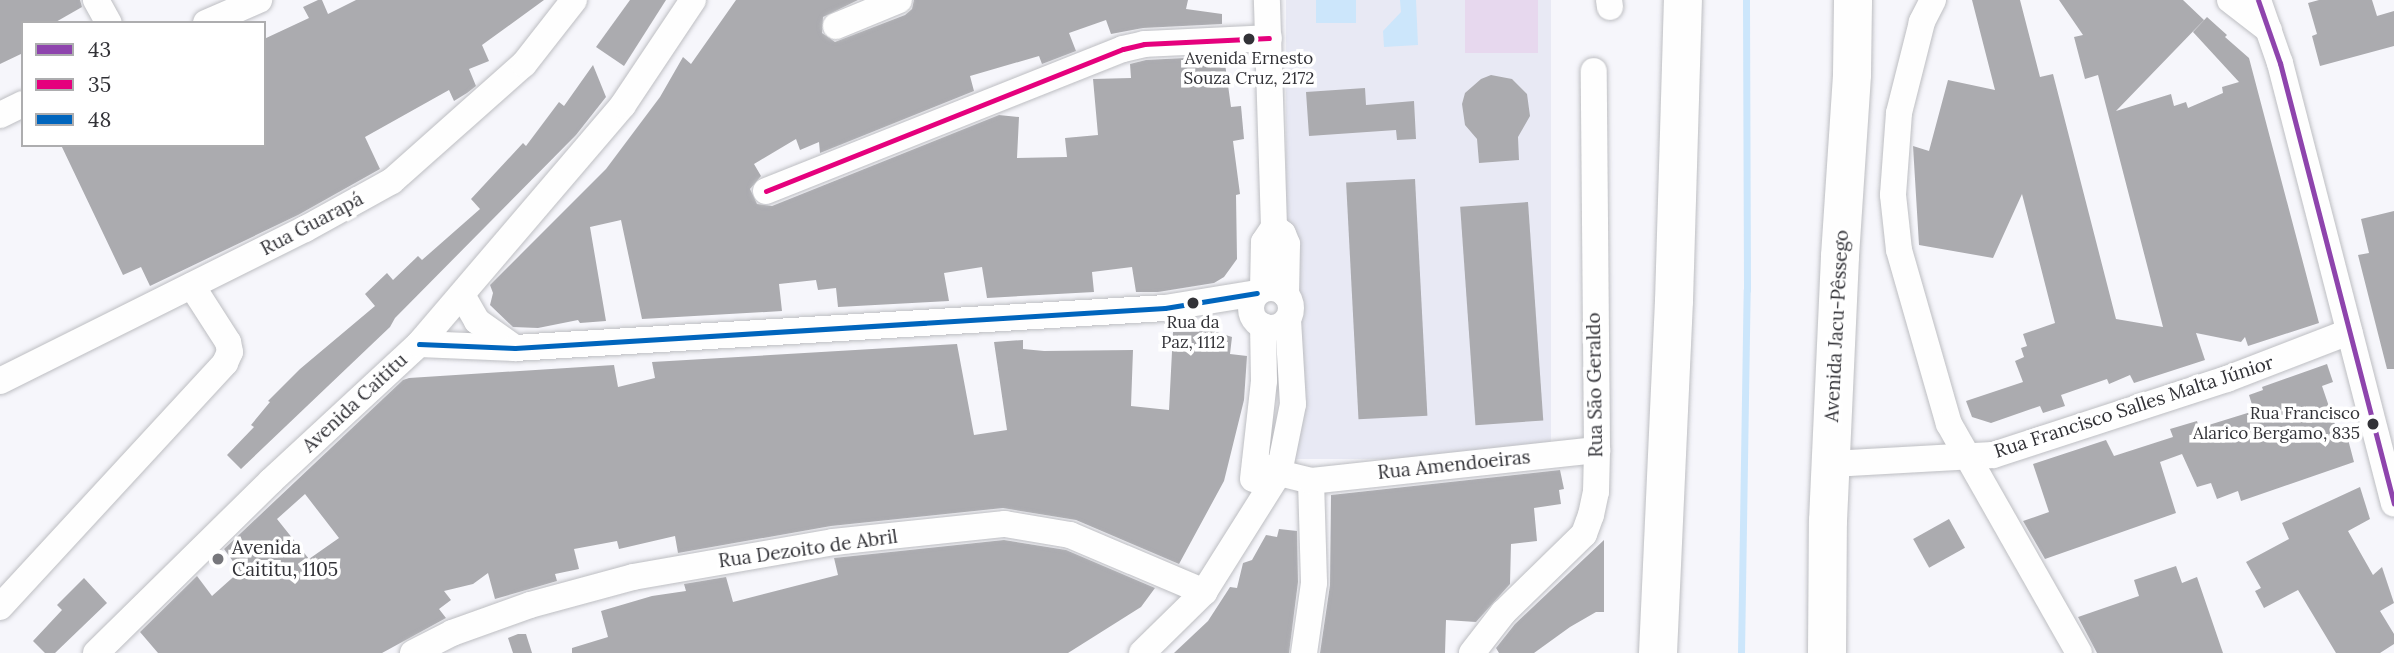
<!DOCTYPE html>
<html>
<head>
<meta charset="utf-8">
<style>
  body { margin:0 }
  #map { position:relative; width:2394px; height:653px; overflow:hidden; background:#f6f6fb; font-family:Lora,serif }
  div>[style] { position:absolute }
  .built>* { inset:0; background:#e8e9f4; transform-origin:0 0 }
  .green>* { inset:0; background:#e7d8ee; transform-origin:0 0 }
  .water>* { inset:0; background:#cce6fb; transform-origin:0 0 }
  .stream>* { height:7px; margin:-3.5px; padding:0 3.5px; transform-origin:3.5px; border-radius:3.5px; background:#cce6fb }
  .building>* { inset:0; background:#ababaf; transform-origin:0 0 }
  .roads { filter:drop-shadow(0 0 2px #bdbec2) drop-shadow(0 0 2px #bdbec2) }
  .minor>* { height:26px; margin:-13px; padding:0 13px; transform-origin:13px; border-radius:13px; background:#fefefe }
  .minor>.ring { margin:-13px; padding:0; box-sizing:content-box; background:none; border:26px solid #fefefe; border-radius:50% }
  .highway>* { height:38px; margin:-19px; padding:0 19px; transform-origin:19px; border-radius:19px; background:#fefefe }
  .bus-1>* { height:5px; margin:-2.5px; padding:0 2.5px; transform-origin:2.5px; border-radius:2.5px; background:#8e44ad }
  .bus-2>* { height:5px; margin:-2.5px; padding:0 2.5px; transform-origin:2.5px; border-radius:2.5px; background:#e5007d }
  .bus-3>* { height:5px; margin:-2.5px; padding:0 2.5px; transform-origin:2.5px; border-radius:2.5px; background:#0065bd }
  .dots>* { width:19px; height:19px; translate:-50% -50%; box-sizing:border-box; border:4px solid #fff; border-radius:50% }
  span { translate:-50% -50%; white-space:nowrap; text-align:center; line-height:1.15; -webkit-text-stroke:7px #fff; paint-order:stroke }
  .bus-label { font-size:17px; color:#323237 }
  .right { translate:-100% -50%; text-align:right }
  .street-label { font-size:19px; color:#323237 }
  .poi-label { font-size:19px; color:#323237 }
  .left { translate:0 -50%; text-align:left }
  .legend { position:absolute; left:21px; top:21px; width:245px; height:126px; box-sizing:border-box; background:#fff; border:2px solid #adadaf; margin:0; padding:9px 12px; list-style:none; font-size:21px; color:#323237 }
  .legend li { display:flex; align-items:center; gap:14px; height:35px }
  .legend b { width:35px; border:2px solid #adadaf }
</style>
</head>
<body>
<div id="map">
  <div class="built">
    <div style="left:1286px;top:0;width:265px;height:459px"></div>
  </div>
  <div class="green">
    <div style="left:1465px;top:0;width:73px;height:53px"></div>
  </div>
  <div class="water">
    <div style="left:1316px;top:0;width:40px;height:23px"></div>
    <div style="clip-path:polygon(1400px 0,1416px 0,1418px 45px,1384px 47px,1383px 31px,1401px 12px)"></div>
  </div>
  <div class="stream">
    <div style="left:1741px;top:653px;width:363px;rotate:-89.1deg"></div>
    <div style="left:1747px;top:290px;width:290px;rotate:-90.2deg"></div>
  </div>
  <div class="building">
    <div style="clip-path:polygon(0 0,80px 0,82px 7px,54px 23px,23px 23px,23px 53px,0 64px)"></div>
    <div style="clip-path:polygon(318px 0,322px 0,328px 14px,356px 0,544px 0,482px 45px,489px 61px,469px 69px,476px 86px,467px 93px,454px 101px,449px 90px,365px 137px,380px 169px,298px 215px,150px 286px,141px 267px,123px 275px,61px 145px,264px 145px,264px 39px,309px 18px,303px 7px)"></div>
    <div style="clip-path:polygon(630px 0,666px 0,624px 66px,596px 47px)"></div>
    <div style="clip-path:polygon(736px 0,858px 0,823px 17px,822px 33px,835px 42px,905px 15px,912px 9px,914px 0,1188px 0,1186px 9px,1222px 14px,1222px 24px,1143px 28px,1111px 34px,1106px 20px,1069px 33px,1076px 51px,1042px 64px,1039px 56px,970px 76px,974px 91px,820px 153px,819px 142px,800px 150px,796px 139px,754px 164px,761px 176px,750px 189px,757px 204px,772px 206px,999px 115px,1019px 117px,1017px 158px,1067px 157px,1065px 138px,1098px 135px,1093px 79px,1131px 78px,1130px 64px,1146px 60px,1224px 56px,1231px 107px,1241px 106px,1244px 139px,1233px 141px,1240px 194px,1236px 195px,1237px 259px,1224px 277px,1214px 283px,1158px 292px,1136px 292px,1132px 267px,1092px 272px,1094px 292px,987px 298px,982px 267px,944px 273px,949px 301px,838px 307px,836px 288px,818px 290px,816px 280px,779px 284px,782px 311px,642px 319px,621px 220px,590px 227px,606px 321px,580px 323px,578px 320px,538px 328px,513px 327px,490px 305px,493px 293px,490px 285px,606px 169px,660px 97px,683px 57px,691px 64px)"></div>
    <div style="clip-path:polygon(1972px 0,2020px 0,2040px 77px,2053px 74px,2116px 319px,2163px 327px,2098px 75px,2085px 79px,2074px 37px,2083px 35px,2059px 0,2183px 0,2204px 20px,2116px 111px,2171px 94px,2174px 106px,2186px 102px,2188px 108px,2223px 93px,2222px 87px,2239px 82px,2193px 32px,2207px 17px,2227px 35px,2225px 37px,2249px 58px,2319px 323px,2248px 346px,2245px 337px,2241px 342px,2196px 333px,2205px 360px,2134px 383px,2130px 375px,2109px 384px,2107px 379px,2061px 395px,2065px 406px,2043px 413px,2040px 406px,1991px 423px,1972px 417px,1966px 401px,2023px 382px,2015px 361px,2024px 357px,2021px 348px,2027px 346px,2023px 334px,2055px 323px,2022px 194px,1993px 258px,1919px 245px,1913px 146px,1929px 151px,1948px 80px,1995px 90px)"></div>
    <div style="clip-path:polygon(2319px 0,2372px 0,2377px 16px,2394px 11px,2394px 46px,2320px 66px,2312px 36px,2317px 34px,2308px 3px)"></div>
    <div style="clip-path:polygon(593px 65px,606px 97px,576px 135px,395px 318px,390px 327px,241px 469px,227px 455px,254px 427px,251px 425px,270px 402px,268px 401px,300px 369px,375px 306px,365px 294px,387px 273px,393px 280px,418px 256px,422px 260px,480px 209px,471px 199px,523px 143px,526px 146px,559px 102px,564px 106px)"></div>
    <div style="clip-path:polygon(1491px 75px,1512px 79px,1527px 94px,1530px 116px,1518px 137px,1519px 160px,1479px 163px,1477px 139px,1465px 125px,1462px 104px,1465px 93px,1481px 79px)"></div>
    <div style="clip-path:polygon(1365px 88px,1366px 105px,1414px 101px,1416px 139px,1397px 140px,1396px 130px,1309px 136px,1306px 92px)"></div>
    <div style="left:1415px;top:179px;width:237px;height:69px;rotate:87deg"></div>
    <div style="left:1528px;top:202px;width:219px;height:68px;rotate:86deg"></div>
    <div style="clip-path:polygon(2394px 211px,2394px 369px,2387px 369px,2358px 255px,2369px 253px,2361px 219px)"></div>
    <div style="clip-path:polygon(evenodd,1213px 331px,1232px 337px,1230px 354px,1247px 356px,1244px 400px,1224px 481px,1179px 564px,1076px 520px,1003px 508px,831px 526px,678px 553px,675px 536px,619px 549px,617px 541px,574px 549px,579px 569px,555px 574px,557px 581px,495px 599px,488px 573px,473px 584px,444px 591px,451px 600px,439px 609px,446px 618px,382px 653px,158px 653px,140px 632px,197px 576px,212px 596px,240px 571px,224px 549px,403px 380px,409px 378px,614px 365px,618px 387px,655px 378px,652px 362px,957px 344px,974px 435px,1007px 430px,994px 342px,1023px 340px,1023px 349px,1044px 351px,1133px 350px,1131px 406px,1169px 410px,1173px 332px,1213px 331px,305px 494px,339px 538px,309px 559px,277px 519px,305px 494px)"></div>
    <div style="clip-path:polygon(2327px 364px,2333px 382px,2322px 386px,2337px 430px,2345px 428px,2354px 462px,2241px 501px,2238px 491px,2217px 499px,2211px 483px,2197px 487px,2182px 454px,2160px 462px,2176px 513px,2045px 559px,2023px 521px,2049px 512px,2033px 464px,2106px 440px,2114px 456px,2173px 437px,2170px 429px,2197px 421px,2199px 428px,2254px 411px,2249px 395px,2263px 390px,2262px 387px)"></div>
    <div style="clip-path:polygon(1560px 470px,1564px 489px,1559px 490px,1561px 504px,1534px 508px,1537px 541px,1511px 544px,1510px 584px,1476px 622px,1446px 620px,1445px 653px,1320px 653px,1330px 585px,1331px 495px)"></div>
    <div style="clip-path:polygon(2360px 487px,2370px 519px,2348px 531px,2373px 575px,2382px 567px,2394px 603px,2380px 611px,2394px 634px,2394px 644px,2380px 653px,2336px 653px,2298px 590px,2264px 608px,2255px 591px,2261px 588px,2246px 562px,2289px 539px,2282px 523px)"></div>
    <div style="left:1949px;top:519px;width:33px;height:41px;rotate:61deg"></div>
    <div style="clip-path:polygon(1279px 529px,1297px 531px,1298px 582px,1289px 653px,1174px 653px,1208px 621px,1230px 587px,1237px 588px,1243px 563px,1252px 560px,1266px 535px,1277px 537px)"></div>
    <div style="clip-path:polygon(1004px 540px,1066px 550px,1155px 588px,1141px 607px,1068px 653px,572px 653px,572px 648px,608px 637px,601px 611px,652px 596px,686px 591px,684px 584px,726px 577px,733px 602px,838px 575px,834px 558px)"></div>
    <div style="clip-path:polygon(1604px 540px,1604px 612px,1596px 612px,1570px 627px,1534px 653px,1499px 653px,1496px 648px,1515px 624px)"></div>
    <div style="clip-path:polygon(2176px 566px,2182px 583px,2197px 577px,2223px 653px,2097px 653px,2078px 617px,2139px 596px,2134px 580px)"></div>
    <div style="clip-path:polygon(84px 578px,107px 603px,55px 653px,45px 653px,33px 641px,62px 610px,57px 605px)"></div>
    <div style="clip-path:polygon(518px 634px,526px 634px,532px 653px,513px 653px,508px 638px)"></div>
  </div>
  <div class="roads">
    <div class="minor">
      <div style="left:96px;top:0;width:26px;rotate:61deg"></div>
      <div style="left:1609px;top:0;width:7px;rotate:82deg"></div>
      <div style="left:1933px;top:0;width:25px;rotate:117deg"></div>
      <div style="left:1922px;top:22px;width:94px;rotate:104.2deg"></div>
      <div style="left:1899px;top:113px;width:82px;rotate:94.2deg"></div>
      <div style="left:1893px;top:195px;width:55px;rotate:83.8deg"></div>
      <div style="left:1899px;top:250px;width:181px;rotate:74deg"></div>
      <div style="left:1949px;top:424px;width:263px;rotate:60.4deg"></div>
      <div style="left:2230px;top:0;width:49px;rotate:37.6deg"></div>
      <div style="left:2258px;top:0;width:67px;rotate:70.8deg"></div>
      <div style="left:2280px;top:63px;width:455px;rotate:75.5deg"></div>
      <div style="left:206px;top:23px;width:58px;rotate:-23.5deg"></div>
      <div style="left:836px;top:26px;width:68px;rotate:-22.4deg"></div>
      <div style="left:0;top:115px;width:25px;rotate:-26deg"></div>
      <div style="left:766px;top:191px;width:384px;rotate:-21.7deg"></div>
      <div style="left:1123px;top:49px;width:22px;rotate:-13deg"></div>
      <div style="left:1144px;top:44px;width:125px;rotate:-2.7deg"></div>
      <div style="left:1274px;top:227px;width:11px;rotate:38deg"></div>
      <div style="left:1283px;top:234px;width:11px;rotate:68deg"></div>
      <div style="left:1287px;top:244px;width:51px;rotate:91.1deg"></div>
      <div class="ring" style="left:1251px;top:288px;width:14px;height:14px"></div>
      <div style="left:1263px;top:289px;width:47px;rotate:-88.8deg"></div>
      <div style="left:1264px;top:242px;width:18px;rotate:-56deg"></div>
      <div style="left:1274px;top:227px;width:227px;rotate:-91.8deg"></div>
      <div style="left:462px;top:295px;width:30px;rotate:60deg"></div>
      <div style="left:477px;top:321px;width:47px;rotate:35.4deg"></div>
      <div style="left:419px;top:344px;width:96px;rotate:2.4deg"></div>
      <div style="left:515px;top:348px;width:651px;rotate:-3.52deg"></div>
      <div style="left:1165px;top:308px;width:93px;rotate:-9.3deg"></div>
      <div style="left:0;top:381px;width:341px;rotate:-26.5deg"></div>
      <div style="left:305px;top:229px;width:99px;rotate:-28.9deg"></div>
      <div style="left:392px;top:181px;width:176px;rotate:-41.6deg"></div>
      <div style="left:524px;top:64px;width:81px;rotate:-52deg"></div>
      <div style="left:1255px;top:463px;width:26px;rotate:23deg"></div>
      <div style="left:1279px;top:473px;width:33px;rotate:14deg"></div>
      <div style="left:1311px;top:481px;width:102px;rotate:88.3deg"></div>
      <div style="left:1314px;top:583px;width:71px;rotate:98.1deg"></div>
      <div style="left:1831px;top:464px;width:162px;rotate:-3.2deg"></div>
      <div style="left:1993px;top:455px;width:246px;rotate:-18deg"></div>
      <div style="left:2227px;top:379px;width:131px;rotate:-21.1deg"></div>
      <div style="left:1253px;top:479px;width:99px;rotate:-83.6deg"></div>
      <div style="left:1264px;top:381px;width:55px;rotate:-91deg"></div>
      <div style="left:1311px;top:481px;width:288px;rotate:-6.2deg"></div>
      <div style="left:0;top:607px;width:332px;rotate:-47.3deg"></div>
      <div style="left:225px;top:363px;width:12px;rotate:-66deg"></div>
      <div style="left:230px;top:352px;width:10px;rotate:-101deg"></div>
      <div style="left:228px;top:342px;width:67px;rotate:-122.7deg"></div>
      <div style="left:96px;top:653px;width:245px;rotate:-44.5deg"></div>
      <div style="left:271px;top:481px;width:202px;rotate:-42.8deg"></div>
      <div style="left:419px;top:344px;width:314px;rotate:-49.5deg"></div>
      <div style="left:623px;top:105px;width:126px;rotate:-56.3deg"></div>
      <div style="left:413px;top:653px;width:44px;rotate:-27.1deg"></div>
      <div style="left:452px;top:633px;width:83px;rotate:-19.7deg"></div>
      <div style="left:530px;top:605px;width:107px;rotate:-15.2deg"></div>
      <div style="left:633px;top:577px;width:203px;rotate:-9.9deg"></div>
      <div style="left:833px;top:542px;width:173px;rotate:-6deg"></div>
      <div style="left:1005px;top:524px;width:66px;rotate:9.6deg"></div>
      <div style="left:1070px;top:535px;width:146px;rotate:23deg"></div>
      <div style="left:1142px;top:653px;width:87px;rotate:-44.5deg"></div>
      <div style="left:1204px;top:592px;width:141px;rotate:-57.8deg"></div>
      <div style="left:1279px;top:473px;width:70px;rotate:-78.5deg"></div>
      <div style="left:1293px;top:404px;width:85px;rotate:-93.4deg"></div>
      <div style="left:1472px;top:653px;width:51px;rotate:-52.2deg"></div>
      <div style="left:1503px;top:613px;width:113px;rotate:-44.3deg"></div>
      <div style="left:1584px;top:534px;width:20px;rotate:-70deg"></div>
      <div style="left:1591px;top:515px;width:24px;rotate:-78deg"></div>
      <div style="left:1596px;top:492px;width:42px;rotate:-88.6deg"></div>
      <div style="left:1597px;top:450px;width:379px;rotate:-90.5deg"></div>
    </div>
    <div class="highway">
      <div style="left:1658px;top:653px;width:352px;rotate:-87.4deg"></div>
      <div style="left:1674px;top:301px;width:301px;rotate:-88.3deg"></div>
      <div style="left:1827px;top:653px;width:132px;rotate:-89.6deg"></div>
      <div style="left:1828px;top:521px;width:265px;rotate:-87.4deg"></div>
      <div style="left:1840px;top:256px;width:182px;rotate:-86.2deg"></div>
      <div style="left:1852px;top:74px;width:74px;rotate:-89.2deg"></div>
    </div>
  </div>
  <div class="bus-1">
    <div style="left:2258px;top:0;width:67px;rotate:70.8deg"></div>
    <div style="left:2280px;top:63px;width:455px;rotate:75.5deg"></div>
  </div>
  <div class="bus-2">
    <div style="left:766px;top:191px;width:384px;rotate:-21.7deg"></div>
    <div style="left:1123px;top:49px;width:22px;rotate:-13deg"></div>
    <div style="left:1144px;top:44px;width:125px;rotate:-2.7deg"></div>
  </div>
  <div class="bus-3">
    <div style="left:419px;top:344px;width:96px;rotate:2.4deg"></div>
    <div style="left:515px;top:348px;width:651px;rotate:-3.52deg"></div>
    <div style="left:1165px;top:308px;width:93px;rotate:-9.3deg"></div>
  </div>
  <div class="dots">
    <div style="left:1249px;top:39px;background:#323237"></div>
    <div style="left:1193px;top:303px;background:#323237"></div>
    <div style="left:2373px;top:424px;background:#323237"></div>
    <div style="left:218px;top:559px;background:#77777c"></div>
  </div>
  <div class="bus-label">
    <span style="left:1249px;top:69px">Avenida Ernesto<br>Souza Cruz, 2172</span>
    <span style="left:1193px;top:333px">Rua da<br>Paz, 1112</span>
    <span class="right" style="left:2360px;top:424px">Rua Francisco<br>Alarico Bergamo, 835</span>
  </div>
  <div class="street-label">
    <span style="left:312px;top:224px;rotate:-28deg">Rua Guarapá</span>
    <span style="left:1837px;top:326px;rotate:-87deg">Avenida Jacu-Pêssego</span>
    <span style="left:1595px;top:385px;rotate:-91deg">Rua São Geraldo</span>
    <span style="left:355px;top:403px;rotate:-43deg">Avenida Caititu</span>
    <span style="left:2134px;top:407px;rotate:-18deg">Rua Francisco Salles Malta Júnior</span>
    <span style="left:1454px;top:465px;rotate:-6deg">Rua Amendoeiras</span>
    <span style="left:808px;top:549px;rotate:-8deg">Rua Dezoito de Abril</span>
  </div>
  <div class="poi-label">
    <span class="left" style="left:232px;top:559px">Avenida<br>Caititu, 1105</span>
  </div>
  <ul class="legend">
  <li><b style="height:9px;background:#8e44ad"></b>43</li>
  <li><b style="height:9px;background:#e5007d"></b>35</li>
  <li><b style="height:9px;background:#0065bd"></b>48</li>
  </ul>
</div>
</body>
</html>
